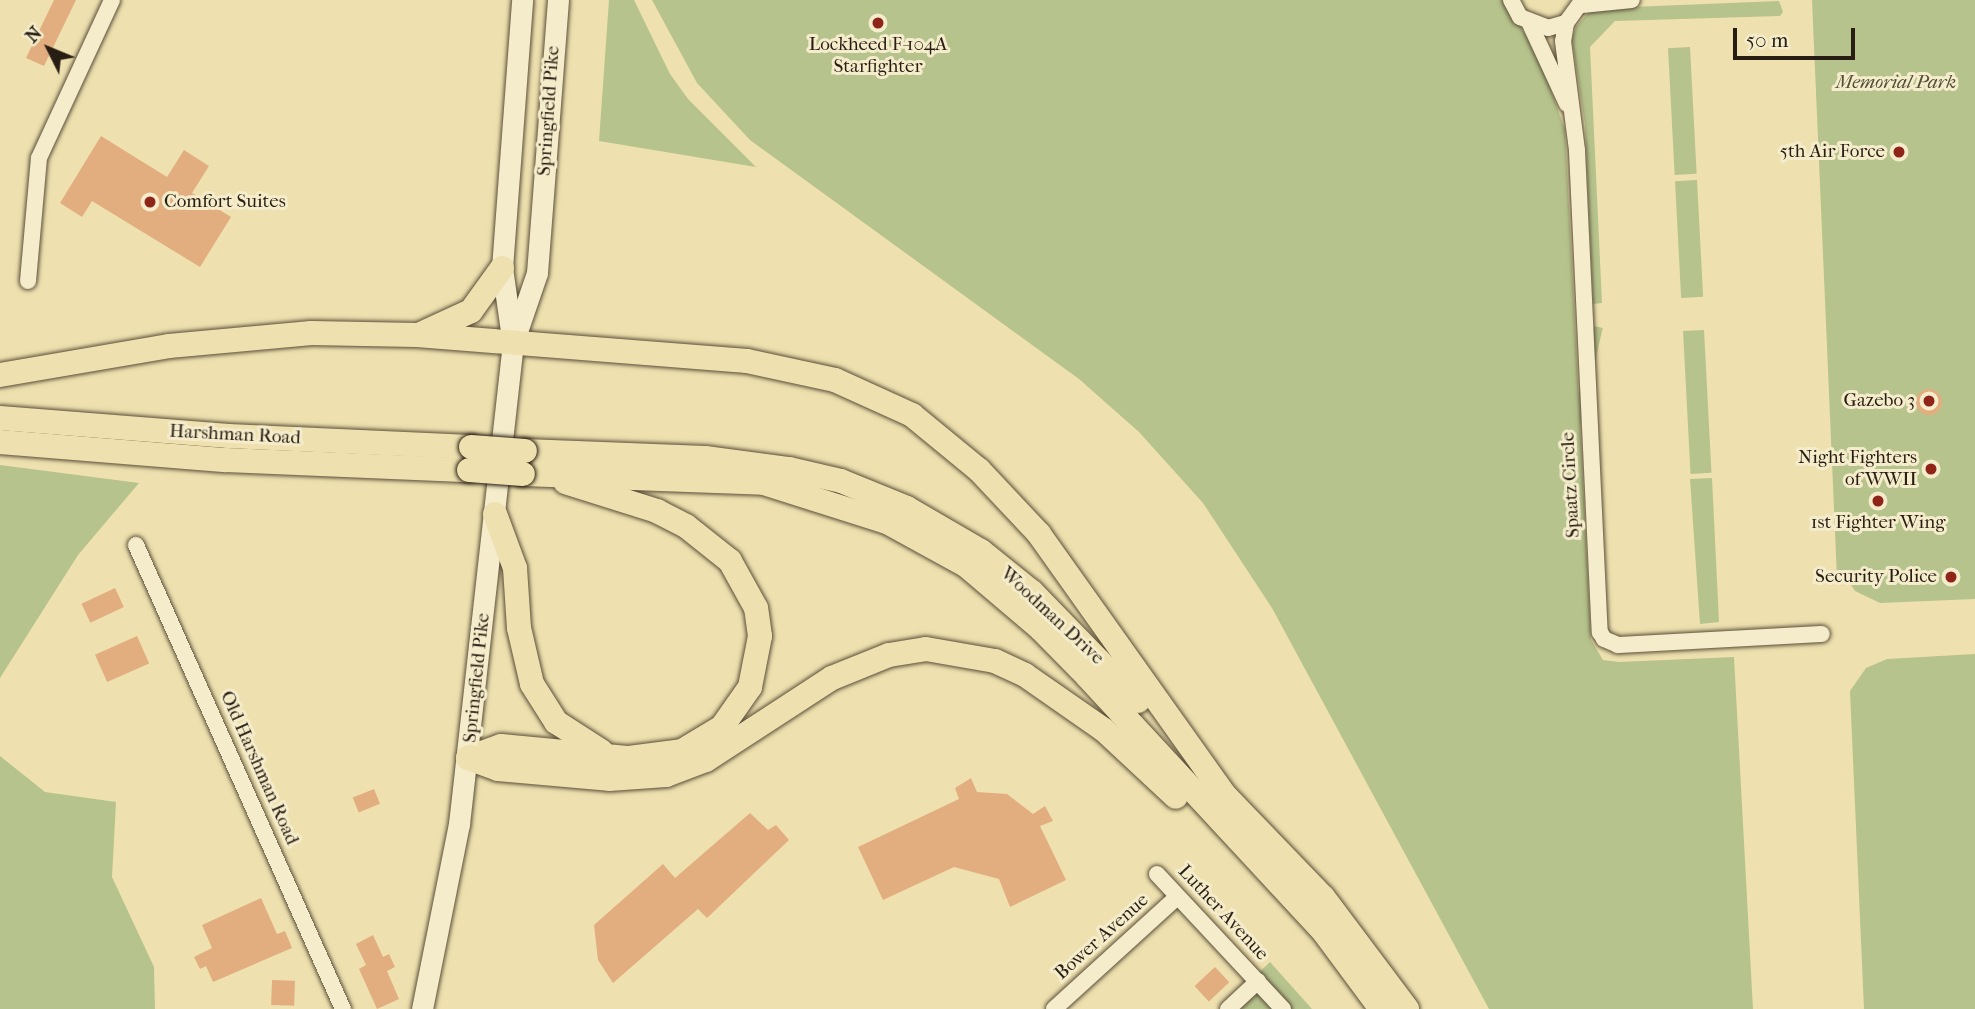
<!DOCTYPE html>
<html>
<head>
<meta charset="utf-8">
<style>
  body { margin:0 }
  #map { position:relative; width:1975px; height:1009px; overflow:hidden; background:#eee1af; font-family:"IM FELL French Canon",serif }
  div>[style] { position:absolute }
  .green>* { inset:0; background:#b6c38c; transform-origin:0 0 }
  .building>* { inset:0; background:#e2ae7f; transform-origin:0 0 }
  .round { border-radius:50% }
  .roads { filter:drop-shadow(0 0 2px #5a4e39) drop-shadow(0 0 2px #5a4e39) }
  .minor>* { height:16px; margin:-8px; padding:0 8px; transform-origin:8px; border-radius:8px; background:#f4eccb }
  .secondary>* { height:21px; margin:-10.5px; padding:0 10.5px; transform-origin:10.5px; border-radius:10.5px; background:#f4eccb }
  .primary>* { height:24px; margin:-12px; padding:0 12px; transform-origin:12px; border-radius:12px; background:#eee1af }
  .bridges { filter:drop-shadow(0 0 2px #281d12) drop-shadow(0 0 2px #281d12) }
  .primary-bridge>* { height:24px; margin:-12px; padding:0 12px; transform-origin:12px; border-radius:12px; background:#eee1af }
  .dots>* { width:19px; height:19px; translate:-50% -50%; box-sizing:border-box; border:4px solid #f4eccb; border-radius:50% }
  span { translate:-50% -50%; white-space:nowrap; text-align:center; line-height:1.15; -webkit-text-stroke:6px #f4eccb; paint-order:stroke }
  .poi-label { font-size:19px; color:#281d12 }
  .right { translate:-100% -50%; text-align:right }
  .left { translate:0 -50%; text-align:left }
  .park-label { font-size:19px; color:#534f37; font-style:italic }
  .street-label { font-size:19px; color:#281d12 }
  .north { position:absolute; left:14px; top:14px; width:70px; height:70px; -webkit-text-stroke:5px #f4eccb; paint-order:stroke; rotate:313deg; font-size:19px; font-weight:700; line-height:28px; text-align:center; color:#281d12 }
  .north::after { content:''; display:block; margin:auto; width:24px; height:32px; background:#281d12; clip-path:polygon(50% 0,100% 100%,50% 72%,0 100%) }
  .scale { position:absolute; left:1733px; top:28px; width:122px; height:32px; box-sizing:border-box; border:4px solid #281d12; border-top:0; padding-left:9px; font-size:21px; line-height:24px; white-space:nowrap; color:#281d12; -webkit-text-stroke:5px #f4eccb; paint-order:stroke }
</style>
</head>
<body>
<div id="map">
  <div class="green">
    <div style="clip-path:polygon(609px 0,634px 0,670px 74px,688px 99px,756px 167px,599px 141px)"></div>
    <div style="clip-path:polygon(652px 0,1504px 0,1540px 59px,1565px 130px,1591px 640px,1603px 660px,1619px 662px,1734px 657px,1753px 1009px,1489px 1009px,1272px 608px,1203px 503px,1139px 432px,1079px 379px,750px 140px,697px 83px)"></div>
    <div style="clip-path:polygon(1812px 0,1975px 0,1975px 599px,1880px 603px,1855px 591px,1846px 577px,1837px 578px)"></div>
    <div style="clip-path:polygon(1779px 1px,1783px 12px,1780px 16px,1615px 21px,1590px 47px,1602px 303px,1593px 304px,1585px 124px,1572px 40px,1576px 27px,1590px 11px,1607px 8px)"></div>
    <div style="left:1690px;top:47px;width:127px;height:22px;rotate:87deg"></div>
    <div style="left:1697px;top:180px;width:117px;height:22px;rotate:87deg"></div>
    <div style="left:1594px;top:326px;width:9px;height:300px;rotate:13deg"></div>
    <div style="left:1704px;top:330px;width:143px;height:21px;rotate:87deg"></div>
    <div style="clip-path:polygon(0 465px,139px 483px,78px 555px,0 678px)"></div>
    <div style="clip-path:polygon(1712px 478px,1719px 622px,1700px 624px,1690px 479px)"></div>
    <div style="clip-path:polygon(1975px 654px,1975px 1009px,1864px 1009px,1850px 691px,1866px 668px,1887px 659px)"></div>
    <div style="clip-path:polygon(0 756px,45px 792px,116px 802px,112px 877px,154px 967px,155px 1009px,0 1009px)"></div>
    <div style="clip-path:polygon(1270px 962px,1312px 1009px,1221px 1009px)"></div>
  </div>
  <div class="building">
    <div style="clip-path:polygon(54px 0,76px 0,44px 66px,26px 58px)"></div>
    <div style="clip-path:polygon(101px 136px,167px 177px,184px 150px,209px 166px,192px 193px,231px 217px,200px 267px,92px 201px,82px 217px,60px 203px)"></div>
    <div class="round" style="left:1916px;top:389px;width:26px;height:26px"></div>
    <div style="left:115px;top:588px;width:21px;height:37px;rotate:65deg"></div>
    <div style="left:137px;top:636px;width:30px;height:46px;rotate:66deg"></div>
    <div style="clip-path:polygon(971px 778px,977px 792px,1007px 794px,1033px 814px,1045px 806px,1053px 821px,1040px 826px,1066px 880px,1010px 907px,999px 879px,954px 867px,883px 900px,858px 847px,959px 799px,955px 788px)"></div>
    <div style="left:374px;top:789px;width:16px;height:23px;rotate:68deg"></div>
    <div style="clip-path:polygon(750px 813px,768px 830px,776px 825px,789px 840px,707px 918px,698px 909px,613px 983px,598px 960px,594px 925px,663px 864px,675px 878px)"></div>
    <div style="clip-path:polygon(261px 898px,277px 934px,285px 931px,292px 948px,213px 982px,206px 966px,200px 969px,194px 957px,212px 948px,202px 925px)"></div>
    <div style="clip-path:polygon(373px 935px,383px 957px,389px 954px,395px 967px,387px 971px,399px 999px,377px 1009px,359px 969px,366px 965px,356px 944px)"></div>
    <div style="left:1215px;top:967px;width:21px;height:28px;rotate:47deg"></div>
    <div style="left:272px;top:980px;width:23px;height:25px;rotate:2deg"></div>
  </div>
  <div class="roads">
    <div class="minor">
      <div style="left:1511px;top:0;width:19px;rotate:62deg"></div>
      <div style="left:1520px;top:17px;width:30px;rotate:21deg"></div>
      <div style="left:1548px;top:28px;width:19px;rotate:-16deg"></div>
      <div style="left:1566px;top:23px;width:29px;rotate:-54deg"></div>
      <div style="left:1582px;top:5px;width:50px;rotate:-5.7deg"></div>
      <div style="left:1566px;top:23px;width:18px;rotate:99deg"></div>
      <div style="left:1563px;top:41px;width:111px;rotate:82.7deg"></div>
      <div style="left:1577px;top:151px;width:482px;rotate:87.3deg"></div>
      <div style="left:1600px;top:632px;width:8px;rotate:60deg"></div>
      <div style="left:1604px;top:639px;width:15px;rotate:23deg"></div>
      <div style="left:1618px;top:645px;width:204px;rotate:-3.1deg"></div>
      <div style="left:1530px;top:24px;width:88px;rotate:65.2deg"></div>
      <div style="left:28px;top:281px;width:123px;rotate:-84.9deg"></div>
      <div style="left:39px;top:158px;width:174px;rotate:-65.2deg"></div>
      <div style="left:136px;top:545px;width:508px;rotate:65.96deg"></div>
      <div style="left:1157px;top:874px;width:185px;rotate:47deg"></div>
      <div style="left:1054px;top:1009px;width:166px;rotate:-42.3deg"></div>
      <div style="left:1228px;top:1009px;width:41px;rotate:-43deg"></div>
    </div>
    <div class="secondary">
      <div style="left:512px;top:338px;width:71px;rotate:-98.1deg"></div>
      <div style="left:502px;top:268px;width:269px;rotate:-85.7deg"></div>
      <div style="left:422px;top:1009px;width:189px;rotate:-78.7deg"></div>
      <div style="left:459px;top:824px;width:484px;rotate:-83.6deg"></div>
      <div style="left:513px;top:343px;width:74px;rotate:-71.1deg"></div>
      <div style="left:537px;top:273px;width:274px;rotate:-85.6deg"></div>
    </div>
    <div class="primary">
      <div style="left:421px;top:334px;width:55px;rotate:-24.7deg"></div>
      <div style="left:471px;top:311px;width:53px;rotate:-54.2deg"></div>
      <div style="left:0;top:375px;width:171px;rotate:-9.7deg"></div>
      <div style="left:169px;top:346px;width:143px;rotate:-5.2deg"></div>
      <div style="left:311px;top:333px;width:106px;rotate:1.1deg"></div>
      <div style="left:417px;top:335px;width:331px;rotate:4.5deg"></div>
      <div style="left:747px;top:361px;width:90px;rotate:12.2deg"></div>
      <div style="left:835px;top:380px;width:85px;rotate:24.4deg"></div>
      <div style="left:912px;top:415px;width:87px;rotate:39.4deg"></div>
      <div style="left:979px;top:470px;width:88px;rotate:46.8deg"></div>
      <div style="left:1039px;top:534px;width:323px;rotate:54.6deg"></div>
      <div style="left:0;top:418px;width:229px;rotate:4.5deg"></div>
      <div style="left:228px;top:436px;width:243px;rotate:2.6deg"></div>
      <div style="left:0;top:442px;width:227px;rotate:4.6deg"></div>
      <div style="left:226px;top:460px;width:243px;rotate:2.4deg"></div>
      <div style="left:525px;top:451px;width:180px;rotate:2.2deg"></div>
      <div style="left:705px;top:458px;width:85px;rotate:7.5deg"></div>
      <div style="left:789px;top:469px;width:53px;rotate:13deg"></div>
      <div style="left:841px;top:481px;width:71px;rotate:22.2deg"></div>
      <div style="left:907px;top:508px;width:86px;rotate:30.2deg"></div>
      <div style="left:981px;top:551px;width:65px;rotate:38.8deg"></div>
      <div style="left:1032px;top:592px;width:152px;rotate:45.8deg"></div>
      <div style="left:523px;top:474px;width:241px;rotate:2.1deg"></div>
      <div style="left:764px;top:483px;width:129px;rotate:17.6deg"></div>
      <div style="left:887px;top:522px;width:91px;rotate:28.8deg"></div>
      <div style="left:967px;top:566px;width:97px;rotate:40.4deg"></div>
      <div style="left:1041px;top:629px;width:66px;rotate:45.6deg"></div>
      <div style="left:1087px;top:676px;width:349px;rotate:47.2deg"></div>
      <div style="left:1324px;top:932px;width:96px;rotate:53.5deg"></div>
      <div style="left:495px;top:514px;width:58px;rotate:69.7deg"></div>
      <div style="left:515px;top:568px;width:60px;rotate:86.2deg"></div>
      <div style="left:519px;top:628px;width:57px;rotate:76.9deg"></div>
      <div style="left:532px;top:684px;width:45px;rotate:57.7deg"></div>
      <div style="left:556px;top:722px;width:54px;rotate:32.8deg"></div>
      <div style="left:468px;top:758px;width:32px;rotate:20deg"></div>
      <div style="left:498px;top:769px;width:111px;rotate:5.1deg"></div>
      <div style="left:609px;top:779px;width:57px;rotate:-4deg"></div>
      <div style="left:666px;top:775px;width:43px;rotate:-20.6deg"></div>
      <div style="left:706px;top:760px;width:150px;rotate:-33.1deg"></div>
      <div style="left:832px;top:678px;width:61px;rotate:-22deg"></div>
      <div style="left:889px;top:655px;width:37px;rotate:-9deg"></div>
      <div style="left:926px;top:649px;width:70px;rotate:9.9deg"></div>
      <div style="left:995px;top:661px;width:33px;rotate:25deg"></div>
      <div style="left:1025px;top:675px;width:96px;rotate:34.8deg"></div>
      <div style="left:1104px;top:730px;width:98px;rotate:42.9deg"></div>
      <div style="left:468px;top:758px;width:35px;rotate:-20deg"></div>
      <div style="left:501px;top:746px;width:129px;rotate:5.4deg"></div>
      <div style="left:629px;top:758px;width:53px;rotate:-7.5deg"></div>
      <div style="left:682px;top:751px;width:47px;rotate:-31deg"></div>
      <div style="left:722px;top:727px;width:49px;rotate:-55deg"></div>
      <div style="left:750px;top:687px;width:52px;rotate:-78.9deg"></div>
      <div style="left:760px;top:636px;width:28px;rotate:-98deg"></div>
      <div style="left:756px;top:608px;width:54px;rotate:-119deg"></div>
      <div style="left:730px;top:561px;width:56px;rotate:-141.5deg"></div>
      <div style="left:686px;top:526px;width:33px;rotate:-153deg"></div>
      <div style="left:657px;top:511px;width:96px;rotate:-162.5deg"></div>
      <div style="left:1217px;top:787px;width:153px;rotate:46.1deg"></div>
      <div style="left:1323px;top:897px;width:140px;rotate:53.1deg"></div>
    </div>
  </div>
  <div class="bridges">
    <div class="primary-bridge">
      <div style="left:471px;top:447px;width:54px;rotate:4.2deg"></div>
      <div style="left:469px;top:470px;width:54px;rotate:4.2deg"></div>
    </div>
  </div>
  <div class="dots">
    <div style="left:878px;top:23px;background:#8f2418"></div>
    <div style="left:1899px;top:152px;background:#8f2418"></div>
    <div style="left:150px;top:202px;background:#8f2418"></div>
    <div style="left:1929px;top:401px;background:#8f2418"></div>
    <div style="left:1931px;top:469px;background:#8f2418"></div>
    <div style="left:1878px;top:501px;background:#8f2418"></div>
    <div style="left:1951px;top:577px;background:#8f2418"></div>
  </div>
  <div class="poi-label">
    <span style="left:878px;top:56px">Lockheed F-104A<br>Starfighter</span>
    <span class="right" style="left:1885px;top:152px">5th Air Force</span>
    <span class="left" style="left:164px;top:202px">Comfort Suites</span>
    <span class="right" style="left:1915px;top:401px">Gazebo 3</span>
    <span class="right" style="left:1917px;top:469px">Night Fighters<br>of WWII</span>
    <span style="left:1878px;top:523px">1st Fighter Wing</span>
    <span class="right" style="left:1937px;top:577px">Security Police</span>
  </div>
  <div class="park-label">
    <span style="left:1896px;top:83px">Memorial Park</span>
  </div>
  <div class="street-label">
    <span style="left:549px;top:111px;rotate:-86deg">Springfield Pike</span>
    <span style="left:235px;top:435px;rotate:3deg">Harshman Road</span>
    <span style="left:1571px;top:485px;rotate:-93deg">Spaatz Circle</span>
    <span style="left:1052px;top:616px;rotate:43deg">Woodman Drive</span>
    <span style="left:477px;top:678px;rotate:-84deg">Springfield Pike</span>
    <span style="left:259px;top:768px;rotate:66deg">Old Harshman Road</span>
    <span style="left:1223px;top:913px;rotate:47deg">Luther Avenue</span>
    <span style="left:1102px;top:937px;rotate:-42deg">Bower Avenue</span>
  </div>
  <div class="north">N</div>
  <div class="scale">50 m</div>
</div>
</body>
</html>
